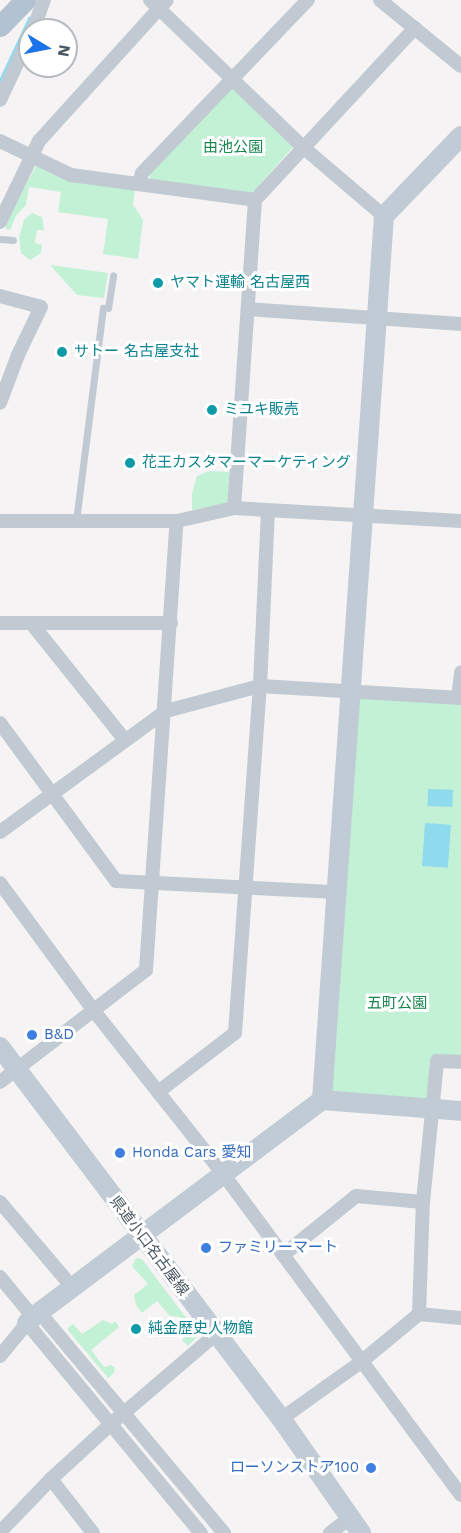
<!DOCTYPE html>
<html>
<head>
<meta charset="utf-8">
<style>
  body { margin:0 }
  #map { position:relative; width:461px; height:1533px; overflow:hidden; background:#f5f3f3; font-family:"Work Sans","Noto Sans JP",sans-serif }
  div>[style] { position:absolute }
  .green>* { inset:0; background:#c3f1d5 }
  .water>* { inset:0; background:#90daee; transform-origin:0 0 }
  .stream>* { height:4px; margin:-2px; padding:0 2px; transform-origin:2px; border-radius:2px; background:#90daee }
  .lane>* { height:7px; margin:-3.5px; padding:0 3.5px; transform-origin:3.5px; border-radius:3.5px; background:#c1cad2 }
  .street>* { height:14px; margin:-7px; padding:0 7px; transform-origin:7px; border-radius:7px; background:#c1cad2 }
  .secondary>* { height:20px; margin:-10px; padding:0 10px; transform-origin:10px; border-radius:10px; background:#c1cbd6 }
  .primary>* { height:21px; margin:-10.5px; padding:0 10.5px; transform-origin:10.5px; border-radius:10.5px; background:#b3c2d1 }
  .dots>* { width:16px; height:16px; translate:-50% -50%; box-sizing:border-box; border:3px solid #fff; border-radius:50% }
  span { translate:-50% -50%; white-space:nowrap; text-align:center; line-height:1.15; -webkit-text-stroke:6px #fff; paint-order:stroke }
  .park-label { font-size:15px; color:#17864f }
  .culture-label { font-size:15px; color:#0d838f }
  .left { translate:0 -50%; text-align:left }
  .shop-label { font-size:15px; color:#366cbe }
  .right { translate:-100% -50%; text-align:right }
  .street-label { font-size:15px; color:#4a5661 }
  .north { position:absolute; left:18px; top:18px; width:60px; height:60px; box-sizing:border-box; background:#fff; border:2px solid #b7bbc0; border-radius:50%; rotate:100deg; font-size:16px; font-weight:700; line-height:24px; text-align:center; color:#4a5661 }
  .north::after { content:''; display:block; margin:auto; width:21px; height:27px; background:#1a73e8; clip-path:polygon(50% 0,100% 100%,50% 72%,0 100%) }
</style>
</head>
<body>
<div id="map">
  <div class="green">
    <div style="clip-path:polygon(232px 88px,293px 147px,252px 193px,151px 180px,149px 174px)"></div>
    <div style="clip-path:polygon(36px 166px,135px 189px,133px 205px,143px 220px,138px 259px,103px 254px,108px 219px,58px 212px,61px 192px,29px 187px,26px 205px,16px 216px,10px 230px,6px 229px,6px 222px)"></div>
    <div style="clip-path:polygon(32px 213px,42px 217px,44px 230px,37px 230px,35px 243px,42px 245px,41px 253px,30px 260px,21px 253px,19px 237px,24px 220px)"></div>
    <div style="clip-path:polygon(50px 265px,108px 273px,104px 298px,77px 295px)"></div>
    <div style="clip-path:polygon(210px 471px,229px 472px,228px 503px,192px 510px,192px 493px,197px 476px)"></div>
    <div style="clip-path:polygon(359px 697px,461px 705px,461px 1060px,434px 1059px,427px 1102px,336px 1097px,327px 1087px)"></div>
    <div style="clip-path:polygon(136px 1258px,142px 1259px,199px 1335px,188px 1346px,182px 1340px,191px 1332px,180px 1317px,170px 1316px,157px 1301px,142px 1313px,136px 1305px,134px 1295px,148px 1284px,132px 1266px)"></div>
    <div style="clip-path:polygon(103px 1320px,112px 1324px,115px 1321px,119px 1327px,91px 1350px,104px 1367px,111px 1365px,115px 1368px,114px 1373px,108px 1378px,67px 1329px,73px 1324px,82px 1334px)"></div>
  </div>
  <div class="water">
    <div style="left:428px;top:789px;width:25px;height:17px;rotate:2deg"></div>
    <div style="left:425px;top:823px;width:26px;height:43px;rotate:4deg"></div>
  </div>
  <div class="stream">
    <div style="left:0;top:83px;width:71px;rotate:-64.9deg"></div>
  </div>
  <div class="lane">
    <div style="left:0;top:239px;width:13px;rotate:4deg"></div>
    <div style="left:108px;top:308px;width:33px;rotate:-81deg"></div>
    <div style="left:76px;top:521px;width:215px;rotate:-82.8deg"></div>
  </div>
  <div class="street">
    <div style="left:150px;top:0;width:214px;rotate:43.9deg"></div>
    <div style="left:304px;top:148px;width:105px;rotate:40.4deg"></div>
    <div style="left:380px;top:0;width:104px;rotate:39.2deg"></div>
    <div style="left:33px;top:30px;width:32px;rotate:-70deg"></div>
    <div style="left:0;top:100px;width:71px;rotate:-64.9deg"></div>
    <div style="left:0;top:141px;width:79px;rotate:25.6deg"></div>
    <div style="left:71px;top:175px;width:186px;rotate:7.7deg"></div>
    <div style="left:139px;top:184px;width:11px;rotate:-75deg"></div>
    <div style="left:142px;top:173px;width:240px;rotate:-46.2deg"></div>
    <div style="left:0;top:222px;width:90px;rotate:-64.3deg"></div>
    <div style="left:39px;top:141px;width:190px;rotate:-47.8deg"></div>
    <div style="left:0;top:296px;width:42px;rotate:15deg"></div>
    <div style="left:41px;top:307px;width:53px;rotate:115.6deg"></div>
    <div style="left:18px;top:355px;width:51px;rotate:110.6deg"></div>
    <div style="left:248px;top:309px;width:214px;rotate:4deg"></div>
    <div style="left:234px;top:508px;width:309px;rotate:-86.1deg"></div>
    <div style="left:255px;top:200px;width:235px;rotate:-47.1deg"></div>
    <div style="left:0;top:521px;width:177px"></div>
    <div style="left:177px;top:521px;width:58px;rotate:-12.8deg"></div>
    <div style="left:234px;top:508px;width:227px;rotate:3.3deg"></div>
    <div style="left:0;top:623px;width:171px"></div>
    <div style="left:32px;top:624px;width:149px;rotate:51.3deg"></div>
    <div style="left:458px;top:698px;width:26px;rotate:-83deg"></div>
    <div style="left:0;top:723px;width:196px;rotate:53.7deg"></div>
    <div style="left:116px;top:881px;width:220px;rotate:2.9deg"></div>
    <div style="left:0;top:832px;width:205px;rotate:-36.1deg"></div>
    <div style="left:166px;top:711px;width:97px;rotate:-14.9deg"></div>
    <div style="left:260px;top:686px;width:201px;rotate:3.4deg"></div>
    <div style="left:0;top:883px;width:159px;rotate:53.7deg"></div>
    <div style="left:94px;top:1011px;width:209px;rotate:51.6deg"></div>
    <div style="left:224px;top:1175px;width:398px;rotate:53.5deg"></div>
    <div style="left:0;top:1082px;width:184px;rotate:-37.5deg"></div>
    <div style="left:146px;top:970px;width:450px;rotate:-86.1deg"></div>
    <div style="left:158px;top:1092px;width:97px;rotate:-37.5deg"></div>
    <div style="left:235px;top:1033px;width:348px;rotate:-85.9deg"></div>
    <div style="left:260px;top:686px;width:175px;rotate:-87.4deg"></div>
    <div style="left:0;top:1202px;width:113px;rotate:49.7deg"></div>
    <div style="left:283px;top:1255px;width:94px;rotate:-38.9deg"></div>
    <div style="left:356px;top:1196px;width:67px;rotate:5.1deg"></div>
    <div style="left:0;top:1277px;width:52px;rotate:50.5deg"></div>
    <div style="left:40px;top:1313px;width:287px;rotate:50.1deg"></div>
    <div style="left:419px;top:1314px;width:42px;rotate:5.4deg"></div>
    <div style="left:0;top:1356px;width:43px;rotate:-50.7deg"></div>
    <div style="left:27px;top:1323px;width:273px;rotate:50.4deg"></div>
    <div style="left:281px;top:1419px;width:98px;rotate:-35.5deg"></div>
    <div style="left:361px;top:1362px;width:75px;rotate:-39.6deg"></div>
    <div style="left:419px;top:1314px;width:112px;rotate:-88deg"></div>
    <div style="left:423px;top:1202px;width:142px;rotate:-84.3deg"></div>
    <div style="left:437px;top:1061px;width:24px;rotate:2deg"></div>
    <div style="left:51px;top:1479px;width:68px;rotate:52.1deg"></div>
    <div style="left:0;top:1532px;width:74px;rotate:-46.1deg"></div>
    <div style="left:51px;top:1479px;width:81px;rotate:-42.5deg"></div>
    <div style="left:111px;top:1424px;width:138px;rotate:-40.6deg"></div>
    <div style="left:330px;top:1533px;width:25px;rotate:-37deg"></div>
  </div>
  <div class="secondary">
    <div style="left:0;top:1047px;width:473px;rotate:52.9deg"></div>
    <div style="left:285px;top:1424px;width:133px;rotate:55.1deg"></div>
    <div style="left:322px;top:1100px;width:886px;rotate:-85.99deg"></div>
    <div style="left:384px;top:216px;width:111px;rotate:-46.1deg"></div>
    <div style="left:27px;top:1323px;width:8px;rotate:-45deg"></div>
    <div style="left:33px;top:1317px;width:361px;rotate:-36.9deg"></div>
    <div style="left:322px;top:1100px;width:139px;rotate:4.5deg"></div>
  </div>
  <div class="primary">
    <div style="left:0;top:26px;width:36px;rotate:-46deg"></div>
  </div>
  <div class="dots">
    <div style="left:158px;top:283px;background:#0f9aa8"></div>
    <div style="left:62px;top:352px;background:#0f9aa8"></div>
    <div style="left:212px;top:410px;background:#0f9aa8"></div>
    <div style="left:130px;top:463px;background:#0f9aa8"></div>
    <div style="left:32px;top:1035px;background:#3f7fe0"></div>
    <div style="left:120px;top:1153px;background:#3f7fe0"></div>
    <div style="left:206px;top:1248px;background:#3f7fe0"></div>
    <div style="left:136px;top:1329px;background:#0f9aa8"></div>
    <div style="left:371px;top:1468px;background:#3f7fe0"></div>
  </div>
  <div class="park-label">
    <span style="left:233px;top:148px">由池公園</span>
    <span style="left:397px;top:1004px">五町公園</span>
  </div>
  <div class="culture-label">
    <span class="left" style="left:170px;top:283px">ヤマト運輸 名古屋西</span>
    <span class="left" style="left:74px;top:352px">サトー 名古屋支社</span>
    <span class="left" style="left:224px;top:410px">ミユキ販売</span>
    <span class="left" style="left:142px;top:463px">花王カスタマーマーケティング</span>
    <span class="left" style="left:148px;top:1329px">純金歴史人物館</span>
  </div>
  <div class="shop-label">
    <span class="left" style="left:44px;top:1035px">B&amp;D</span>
    <span class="left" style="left:132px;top:1153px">Honda Cars 愛知</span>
    <span class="left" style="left:218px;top:1248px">ファミリーマート</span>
    <span class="right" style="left:359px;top:1468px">ローソンストア100</span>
  </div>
  <div class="street-label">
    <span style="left:149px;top:1246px;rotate:53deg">県道小口名古屋線</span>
  </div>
  <div class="north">N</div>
</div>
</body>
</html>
